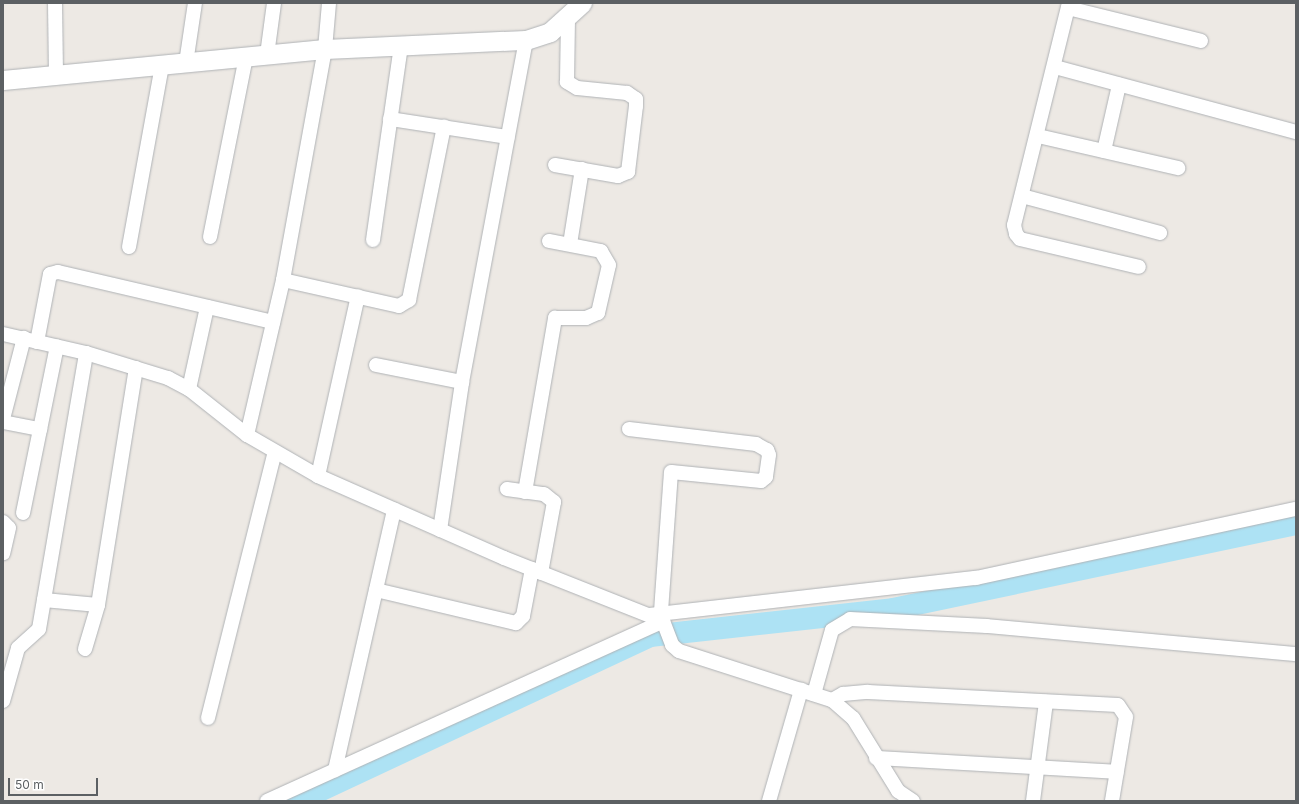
<!DOCTYPE html>
<html>
<head>
<meta charset="utf-8">
<style>
  body { margin:0 }
  #map { position:relative; width:1299px; height:804px; overflow:hidden; background:#ede9e4; font-family:Inter,sans-serif }
  div>[style] { position:absolute }
  .river>* { height:22px; margin:-11px; padding:0 11px; transform-origin:11px; border-radius:11px; background:#ade2f4 }
  .roads { filter:drop-shadow(0 0 1px #afb2b5) drop-shadow(0 0 1px #afb2b5) }
  .street>* { height:14px; margin:-7px; padding:0 7px; transform-origin:7px; border-radius:7px; background:#fff }
  .secondary>* { height:19px; margin:-9.5px; padding:0 9.5px; transform-origin:9.5px; border-radius:9.5px; background:#fff }
  span { translate:-50% -50%; white-space:nowrap; text-align:center; line-height:1.15; -webkit-text-stroke:4px #fff; paint-order:stroke }
  .frame { position:absolute; inset:0; border:4px solid #5c6063; pointer-events:none }
  .scale { position:absolute; left:8px; top:778px; width:90px; height:18px; box-sizing:border-box; border:2px solid #5c6063; border-top:0; padding-left:5px; font-size:12px; line-height:14px; white-space:nowrap; color:#5c6063; -webkit-text-stroke:3px #fff; paint-order:stroke }
</style>
</head>
<body>
<div id="map">
  <div class="river">
    <div style="left:298px;top:801px;width:389px;rotate:-25.1deg"></div>
    <div style="left:650px;top:636px;width:244px;rotate:-6.3deg"></div>
    <div style="left:893px;top:609px;width:412px;rotate:-11.9deg"></div>
  </div>
  <div class="roads">
    <div class="street">
      <div style="left:55px;top:3px;width:69px;rotate:89.2deg"></div>
      <div style="left:1069px;top:3px;width:229px;rotate:103.9deg"></div>
      <div style="left:1014px;top:225px;width:9px;rotate:77deg"></div>
      <div style="left:1016px;top:234px;width:6px;rotate:51deg"></div>
      <div style="left:1020px;top:239px;width:122px;rotate:13.2deg"></div>
      <div style="left:1068px;top:8px;width:137px;rotate:13.9deg"></div>
      <div style="left:267px;top:55px;width:52px;rotate:-82.3deg"></div>
      <div style="left:186px;top:63px;width:61px;rotate:-81.5deg"></div>
      <div style="left:1055px;top:67px;width:250px;rotate:15.1deg"></div>
      <div style="left:390px;top:119px;width:119px;rotate:8.7deg"></div>
      <div style="left:1038px;top:136px;width:144px;rotate:12.9deg"></div>
      <div style="left:1104px;top:151px;width:68px;rotate:-77.2deg"></div>
      <div style="left:555px;top:165px;width:64px;rotate:9.9deg"></div>
      <div style="left:618px;top:176px;width:11px;rotate:-22deg"></div>
      <div style="left:628px;top:172px;width:66px;rotate:-83.1deg"></div>
      <div style="left:636px;top:106px;width:7px;rotate:-90deg"></div>
      <div style="left:636px;top:99px;width:11px;rotate:-146deg"></div>
      <div style="left:627px;top:93px;width:50px;rotate:-174.3deg"></div>
      <div style="left:577px;top:88px;width:12px;rotate:-149deg"></div>
      <div style="left:567px;top:82px;width:63px;rotate:-89.1deg"></div>
      <div style="left:1022px;top:196px;width:143px;rotate:15deg"></div>
      <div style="left:210px;top:237px;width:184px;rotate:-78.7deg"></div>
      <div style="left:373px;top:240px;width:197px;rotate:-81.8deg"></div>
      <div style="left:570px;top:244px;width:76px;rotate:-80.9deg"></div>
      <div style="left:129px;top:247px;width:185px;rotate:-79.7deg"></div>
      <div style="left:283px;top:280px;width:119px;rotate:12.6deg"></div>
      <div style="left:399px;top:306px;width:12px;rotate:-31deg"></div>
      <div style="left:409px;top:300px;width:177px;rotate:-78.6deg"></div>
      <div style="left:3px;top:334px;width:85px;rotate:12.9deg"></div>
      <div style="left:86px;top:353px;width:86px;rotate:17deg"></div>
      <div style="left:168px;top:378px;width:24px;rotate:28deg"></div>
      <div style="left:189px;top:389px;width:74px;rotate:38.4deg"></div>
      <div style="left:247px;top:435px;width:82px;rotate:30deg"></div>
      <div style="left:318px;top:476px;width:203px;rotate:23.8deg"></div>
      <div style="left:504px;top:558px;width:171px;rotate:21.6deg"></div>
      <div style="left:663px;top:621px;width:26px;rotate:69deg"></div>
      <div style="left:672px;top:645px;width:9px;rotate:41deg"></div>
      <div style="left:679px;top:651px;width:161px;rotate:17.8deg"></div>
      <div style="left:832px;top:700px;width:28px;rotate:41deg"></div>
      <div style="left:853px;top:718px;width:86px;rotate:58.3deg"></div>
      <div style="left:898px;top:791px;width:18px;rotate:34deg"></div>
      <div style="left:37px;top:342px;width:69px;rotate:-79.2deg"></div>
      <div style="left:50px;top:274px;width:8px;rotate:-14deg"></div>
      <div style="left:58px;top:272px;width:221px;rotate:13.1deg"></div>
      <div style="left:376px;top:365px;width:88px;rotate:11.2deg"></div>
      <div style="left:189px;top:389px;width:84px;rotate:-77.6deg"></div>
      <div style="left:3px;top:419px;width:84px;rotate:-75.5deg"></div>
      <div style="left:3px;top:422px;width:38px;rotate:11deg"></div>
      <div style="left:629px;top:429px;width:128px;rotate:6.7deg"></div>
      <div style="left:756px;top:444px;width:13px;rotate:29deg"></div>
      <div style="left:767px;top:450px;width:5px;rotate:68deg"></div>
      <div style="left:769px;top:455px;width:22px;rotate:98deg"></div>
      <div style="left:766px;top:477px;width:6px;rotate:141deg"></div>
      <div style="left:761px;top:481px;width:90px;rotate:-174.3deg"></div>
      <div style="left:671px;top:472px;width:141px;rotate:94.1deg"></div>
      <div style="left:247px;top:435px;width:159px;rotate:-76.9deg"></div>
      <div style="left:283px;top:280px;width:235px;rotate:-79.7deg"></div>
      <div style="left:325px;top:49px;width:46px;rotate:-85deg"></div>
      <div style="left:318px;top:476px;width:184px;rotate:-77.5deg"></div>
      <div style="left:507px;top:489px;width:37px;rotate:8deg"></div>
      <div style="left:544px;top:494px;width:13px;rotate:39deg"></div>
      <div style="left:554px;top:502px;width:72px;rotate:100.4deg"></div>
      <div style="left:525px;top:492px;width:177px;rotate:-80.2deg"></div>
      <div style="left:555px;top:318px;width:31px"></div>
      <div style="left:586px;top:318px;width:13px;rotate:-23deg"></div>
      <div style="left:598px;top:313px;width:49px;rotate:-77.1deg"></div>
      <div style="left:609px;top:265px;width:16px;rotate:-120deg"></div>
      <div style="left:601px;top:251px;width:53px;rotate:-169.1deg"></div>
      <div style="left:23px;top:513px;width:170px;rotate:-78.5deg"></div>
      <div style="left:3px;top:522px;width:8px;rotate:45deg"></div>
      <div style="left:9px;top:528px;width:26px;rotate:103deg"></div>
      <div style="left:440px;top:530px;width:150px;rotate:-81.5deg"></div>
      <div style="left:462px;top:382px;width:348px;rotate:-79.4deg"></div>
      <div style="left:376px;top:590px;width:144px;rotate:13.3deg"></div>
      <div style="left:516px;top:623px;width:10px;rotate:-45deg"></div>
      <div style="left:523px;top:616px;width:48px;rotate:-79.2deg"></div>
      <div style="left:44px;top:600px;width:54px;rotate:5.3deg"></div>
      <div style="left:650px;top:615px;width:328px;rotate:-6.5deg"></div>
      <div style="left:976px;top:578px;width:327px;rotate:-12.2deg"></div>
      <div style="left:85px;top:649px;width:46px;rotate:-73.5deg"></div>
      <div style="left:98px;top:605px;width:240px;rotate:-80.9deg"></div>
      <div style="left:814px;top:694px;width:66px;rotate:-74.3deg"></div>
      <div style="left:832px;top:630px;width:21px;rotate:-31deg"></div>
      <div style="left:850px;top:619px;width:137px;rotate:2.9deg"></div>
      <div style="left:987px;top:626px;width:310px;rotate:5.2deg"></div>
      <div style="left:832px;top:700px;width:13px;rotate:-29deg"></div>
      <div style="left:843px;top:694px;width:25px;rotate:-5deg"></div>
      <div style="left:868px;top:692px;width:250px;rotate:3deg"></div>
      <div style="left:1118px;top:705px;width:14px;rotate:56deg"></div>
      <div style="left:1126px;top:717px;width:85px;rotate:99.5deg"></div>
      <div style="left:3px;top:701px;width:55px;rotate:-74.2deg"></div>
      <div style="left:18px;top:648px;width:28px;rotate:-42deg"></div>
      <div style="left:39px;top:629px;width:280px;rotate:-80.3deg"></div>
      <div style="left:208px;top:718px;width:274px;rotate:-75.9deg"></div>
      <div style="left:876px;top:758px;width:241px;rotate:3.3deg"></div>
      <div style="left:335px;top:770px;width:267px;rotate:-77.2deg"></div>
      <div style="left:267px;top:801px;width:435px;rotate:-24.4deg"></div>
      <div style="left:769px;top:801px;width:116px;rotate:-73.9deg"></div>
      <div style="left:1033px;top:801px;width:100px;rotate:-82.5deg"></div>
    </div>
    <div class="secondary">
      <div style="left:3px;top:80px;width:323px;rotate:-5.5deg"></div>
      <div style="left:325px;top:49px;width:201px;rotate:-2.6deg"></div>
      <div style="left:526px;top:40px;width:25px;rotate:-18deg"></div>
      <div style="left:550px;top:32px;width:43px;rotate:-42.2deg"></div>
    </div>
  </div>
  <div class="frame"></div>
  <div class="scale">50 m</div>
</div>
</body>
</html>
